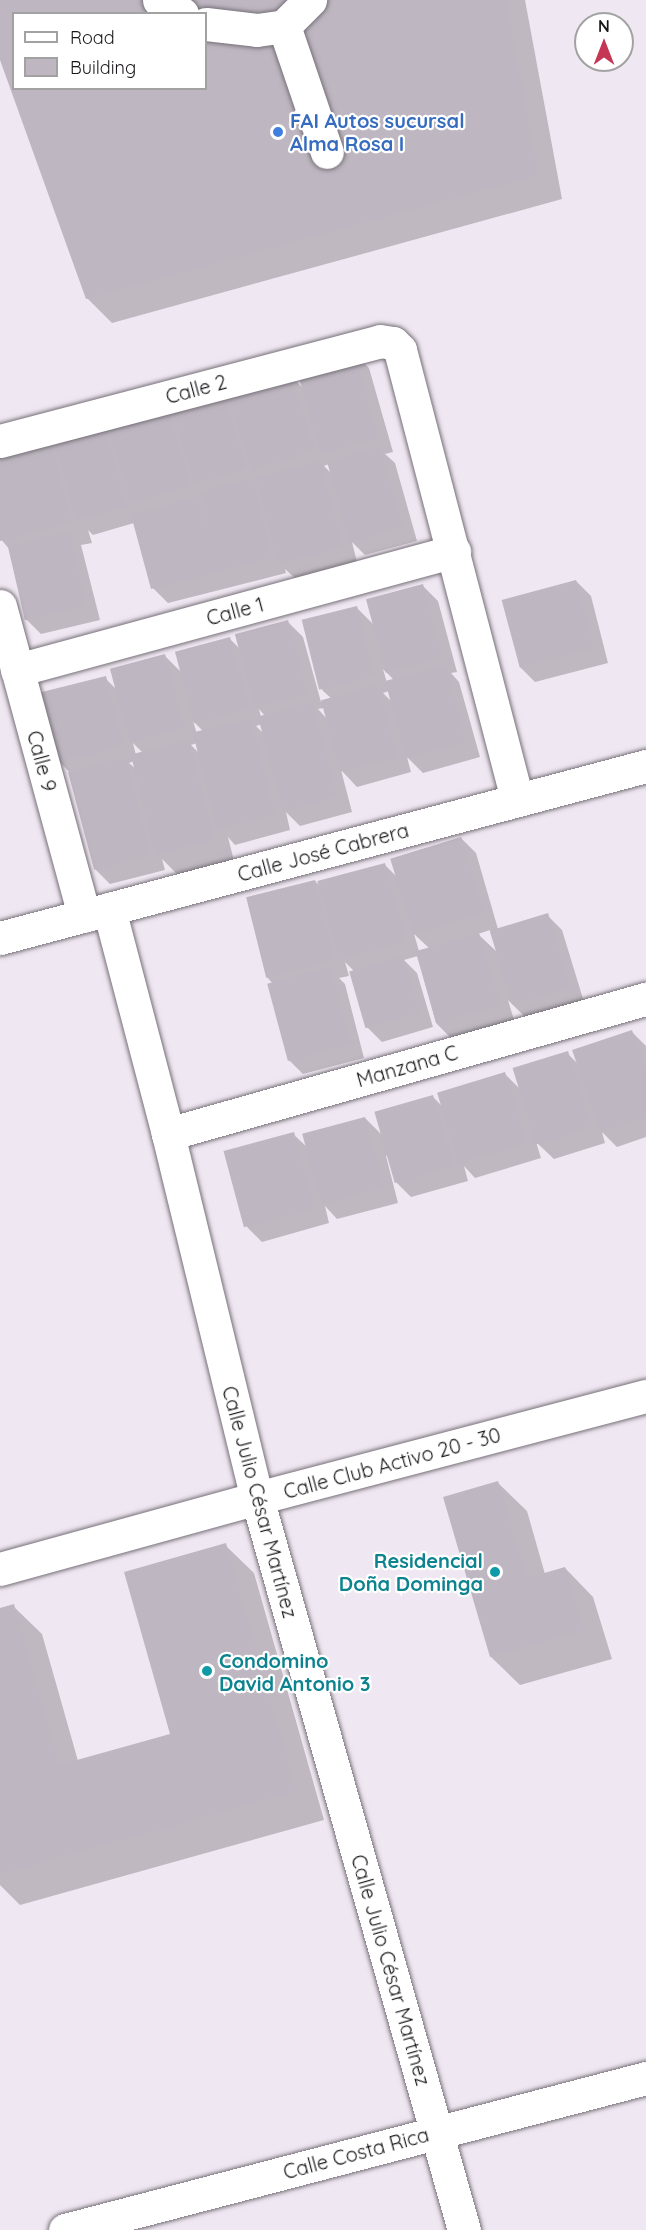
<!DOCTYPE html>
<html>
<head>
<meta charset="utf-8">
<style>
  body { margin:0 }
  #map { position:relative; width:646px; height:2230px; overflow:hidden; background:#efe7f1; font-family:Quicksand,sans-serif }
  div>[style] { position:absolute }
  .shadow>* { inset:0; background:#0003 }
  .building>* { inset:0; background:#beb7c1; transform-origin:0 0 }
  .roads { filter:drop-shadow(0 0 2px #777079) drop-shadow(0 0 2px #777079) }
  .minor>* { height:33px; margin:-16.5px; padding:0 16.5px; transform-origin:16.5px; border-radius:16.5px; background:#fff }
  .dots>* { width:16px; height:16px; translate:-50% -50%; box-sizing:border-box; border:3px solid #fff; border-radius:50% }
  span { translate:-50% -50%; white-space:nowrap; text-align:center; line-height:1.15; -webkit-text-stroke:4.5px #fff; paint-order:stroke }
  .shop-label { font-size:20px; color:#366cbe; font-weight:700 }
  .left { translate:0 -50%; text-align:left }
  .street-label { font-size:20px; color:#19161a }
  .culture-label { font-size:20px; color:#0d838f; font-weight:700 }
  .right { translate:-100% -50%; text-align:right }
  .legend { position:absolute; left:12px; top:12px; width:195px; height:78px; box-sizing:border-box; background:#fff; border:2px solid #a3a2a3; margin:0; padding:8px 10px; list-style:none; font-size:18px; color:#19161a }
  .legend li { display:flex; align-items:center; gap:12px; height:30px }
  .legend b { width:30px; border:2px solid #a3a2a3 }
  .north { position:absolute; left:574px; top:12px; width:60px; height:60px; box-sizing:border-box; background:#fff; border:2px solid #a3a2a3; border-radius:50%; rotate:0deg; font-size:16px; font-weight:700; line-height:24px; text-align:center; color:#19161a }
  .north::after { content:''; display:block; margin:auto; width:21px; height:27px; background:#c53554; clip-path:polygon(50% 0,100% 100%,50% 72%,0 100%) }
</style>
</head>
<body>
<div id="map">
  <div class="shadow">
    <div style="clip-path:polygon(evenodd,0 0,525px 0,562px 199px,112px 323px,87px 298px,0 55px,0 0,14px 14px,206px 14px,206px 88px,14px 88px,14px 14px)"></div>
    <div style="clip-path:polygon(evenodd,354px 353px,369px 368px,393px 452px,385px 454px,395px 463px,417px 541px,365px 555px,352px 542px,357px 562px,295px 578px,285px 569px,286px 573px,168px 603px,153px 588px,134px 523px,93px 535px,88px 530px,92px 543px,81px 545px,100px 620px,41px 634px,26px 619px,10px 550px,0 538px,48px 437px,58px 447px,104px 425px,111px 432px,108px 422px,290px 375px,303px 388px,354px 353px,329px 464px,332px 474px,324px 466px,329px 464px)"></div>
    <div style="clip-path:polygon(576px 581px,591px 596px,608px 663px,535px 682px,520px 667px)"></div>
    <div style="clip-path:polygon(evenodd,423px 586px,438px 601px,457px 672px,451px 673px,459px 682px,480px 757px,423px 773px,407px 757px,411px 772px,357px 787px,341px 770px,352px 812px,300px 826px,286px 812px,290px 830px,235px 845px,228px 837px,234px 861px,178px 875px,162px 859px,165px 870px,110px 884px,95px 869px,70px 773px,59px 761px,105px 678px,117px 690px,164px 655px,182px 673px,229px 638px,241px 650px,288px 622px,303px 637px,321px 702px,332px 699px,322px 690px,356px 607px,374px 625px,423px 586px,383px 669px,395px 681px,387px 683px,383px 669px,423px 586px,389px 691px,392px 702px,383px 693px,389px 691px,423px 586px,324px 708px,327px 719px,318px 709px,324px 708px,423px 586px,259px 709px,265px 716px,261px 717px,259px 709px,423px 586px,193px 721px,204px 732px,197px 734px,193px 721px,423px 586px,262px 724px,264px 734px,256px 726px,262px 724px,423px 586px,133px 743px,143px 753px,136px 755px,133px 743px,423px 586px,197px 743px,200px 754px,191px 745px,197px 743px,423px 586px,134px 761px,136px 769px,129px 763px,134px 761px)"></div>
    <div style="clip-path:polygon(evenodd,461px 838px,476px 853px,498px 929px,547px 915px,562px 930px,584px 1002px,527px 1019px,508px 1000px,514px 1020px,451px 1038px,436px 1023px,418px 956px,404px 960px,417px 973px,433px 1027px,382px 1042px,367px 1027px,355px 972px,345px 962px,349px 976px,339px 978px,345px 984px,364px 1058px,303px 1074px,288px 1059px,273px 984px,267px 977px,315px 881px,322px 888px,385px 865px,398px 878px,461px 838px,490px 930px,497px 952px,478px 934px,490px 930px,461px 838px,414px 934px,429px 948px,419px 951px,414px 934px)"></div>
    <div style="clip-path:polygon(632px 1032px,646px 1046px,646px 1137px,617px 1147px,602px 1132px,605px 1143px,554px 1159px,536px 1142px,541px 1158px,475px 1178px,464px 1166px,468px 1181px,411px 1197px,396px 1182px,388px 1155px,386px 1156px,398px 1203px,337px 1219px,325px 1206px,329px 1223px,262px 1242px,247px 1227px,293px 1134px,308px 1148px,365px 1118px,383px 1136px,432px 1096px,443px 1107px,504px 1073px,522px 1091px,567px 1053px,578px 1064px)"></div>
    <div style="clip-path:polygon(498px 1483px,527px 1511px,545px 1574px,565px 1568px,593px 1597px,612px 1659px,520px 1685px,491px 1657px)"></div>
    <div style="clip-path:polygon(225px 1545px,254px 1573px,324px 1820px,20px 1905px,0 1885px,0 1609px,13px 1606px,42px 1634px,78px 1761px,171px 1735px)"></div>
  </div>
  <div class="building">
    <div style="clip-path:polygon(evenodd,0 0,506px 0,538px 175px,86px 299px,0 60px,0 0,14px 14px,206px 14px,206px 88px,14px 88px,14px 14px)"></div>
    <div style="left:354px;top:352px;width:89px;height:60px;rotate:74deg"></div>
    <div style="left:290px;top:374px;width:80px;height:66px;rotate:72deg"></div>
    <div style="left:222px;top:389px;width:83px;height:54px;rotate:73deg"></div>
    <div style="left:167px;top:404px;width:85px;height:63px;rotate:74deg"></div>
    <div style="left:104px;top:424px;width:85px;height:53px;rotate:74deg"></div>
    <div style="clip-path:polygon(49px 436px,72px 522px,0 541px,0 449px)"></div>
    <div style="left:380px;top:447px;width:83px;height:55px;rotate:74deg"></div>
    <div style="left:321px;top:461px;width:89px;height:67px;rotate:76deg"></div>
    <div style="clip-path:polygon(253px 478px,272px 558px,151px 589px,131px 515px,198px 496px,216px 557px,200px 492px)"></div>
    <div style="left:69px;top:531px;width:77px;height:63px;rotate:77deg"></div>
    <div style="left:576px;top:580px;width:70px;height:77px;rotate:75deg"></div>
    <div style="left:423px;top:584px;width:76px;height:59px;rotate:75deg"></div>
    <div style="left:357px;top:606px;width:72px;height:57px;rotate:76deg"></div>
    <div style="left:288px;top:620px;width:76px;height:55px;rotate:75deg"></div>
    <div style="left:230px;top:637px;width:74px;height:57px;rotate:75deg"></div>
    <div style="left:165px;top:654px;width:76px;height:57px;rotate:75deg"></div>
    <div style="left:445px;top:665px;width:80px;height:62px;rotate:75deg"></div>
    <div style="left:106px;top:676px;width:72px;height:67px;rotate:76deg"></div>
    <div style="left:378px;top:685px;width:74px;height:59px;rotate:75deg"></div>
    <div style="left:312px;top:702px;width:98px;height:56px;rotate:75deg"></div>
    <div style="left:251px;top:718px;width:100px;height:60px;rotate:76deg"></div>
    <div style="left:189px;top:740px;width:103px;height:60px;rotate:76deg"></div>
    <div style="left:125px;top:757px;width:101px;height:59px;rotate:75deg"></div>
    <div style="left:461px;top:837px;width:79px;height:74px;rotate:73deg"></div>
    <div style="left:385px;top:863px;width:81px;height:70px;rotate:75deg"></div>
    <div style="left:315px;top:880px;width:83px;height:71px;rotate:76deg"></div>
    <div style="left:548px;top:913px;width:77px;height:61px;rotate:73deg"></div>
    <div style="left:479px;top:933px;width:75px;height:66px;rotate:74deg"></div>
    <div style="left:403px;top:956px;width:59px;height:56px;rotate:74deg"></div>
    <div style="left:330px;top:967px;width:80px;height:65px;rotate:75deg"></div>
    <div style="clip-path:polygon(632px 1030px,646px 1071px,646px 1118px,601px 1133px,572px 1050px)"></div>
    <div style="left:568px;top:1051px;width:80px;height:58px;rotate:73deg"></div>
    <div style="left:505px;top:1072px;width:74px;height:71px;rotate:73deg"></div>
    <div style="left:433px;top:1095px;width:74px;height:61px;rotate:74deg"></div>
    <div style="left:365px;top:1117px;width:73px;height:65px;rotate:75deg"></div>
    <div style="left:294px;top:1132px;width:79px;height:73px;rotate:75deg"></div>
    <div style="clip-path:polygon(498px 1481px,527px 1578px,565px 1567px,584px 1630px,490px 1657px,443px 1497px)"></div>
    <div style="clip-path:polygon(226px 1543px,296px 1791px,0 1874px,0 1608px,14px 1604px,59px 1765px,170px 1734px,124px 1572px)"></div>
  </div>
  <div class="roads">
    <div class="minor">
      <div style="left:159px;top:0;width:27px;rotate:31deg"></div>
      <div style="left:206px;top:24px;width:51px;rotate:6.7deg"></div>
      <div style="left:257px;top:30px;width:27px;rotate:-8deg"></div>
      <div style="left:284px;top:26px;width:37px;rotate:-45deg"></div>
      <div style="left:284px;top:26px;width:133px;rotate:71.2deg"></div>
      <div style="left:0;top:441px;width:393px;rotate:-14.7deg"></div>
      <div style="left:380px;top:341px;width:13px;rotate:9deg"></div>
      <div style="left:393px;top:343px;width:10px;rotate:45deg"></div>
      <div style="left:400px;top:350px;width:465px;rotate:75.4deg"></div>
      <div style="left:0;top:606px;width:321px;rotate:74.8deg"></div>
      <div style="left:17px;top:670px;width:453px;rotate:-15.2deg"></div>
      <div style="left:109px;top:909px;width:233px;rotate:75.3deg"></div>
      <div style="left:168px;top:1134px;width:375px;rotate:76.3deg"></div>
      <div style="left:257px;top:1498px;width:761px;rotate:74.21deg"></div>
      <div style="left:0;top:938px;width:669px;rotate:-14.91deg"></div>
      <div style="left:168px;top:1134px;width:497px;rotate:-15.8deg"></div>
      <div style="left:0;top:1569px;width:267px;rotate:-15.4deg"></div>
      <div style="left:257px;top:1498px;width:402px;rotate:-14.7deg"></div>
      <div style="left:65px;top:2230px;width:601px;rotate:-14.66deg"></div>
    </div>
  </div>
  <div class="dots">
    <div style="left:278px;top:132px;background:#3f7fe0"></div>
    <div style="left:495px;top:1572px;background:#0f9aa8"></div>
    <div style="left:207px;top:1671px;background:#0f9aa8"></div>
  </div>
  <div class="shop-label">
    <span class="left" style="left:290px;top:132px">FAI Autos sucursal<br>Alma Rosa I</span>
  </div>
  <div class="street-label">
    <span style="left:196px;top:389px;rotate:-15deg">Calle 2</span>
    <span style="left:235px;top:611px;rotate:-15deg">Calle 1</span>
    <span style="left:42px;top:761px;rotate:75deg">Calle 9</span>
    <span style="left:323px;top:852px;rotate:-15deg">Calle José Cabrera</span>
    <span style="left:407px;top:1066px;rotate:-16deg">Manzana C</span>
    <span style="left:392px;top:1463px;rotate:-15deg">Calle Club Activo 20 - 30</span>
    <span style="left:260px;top:1502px;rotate:75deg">Calle Julio César Martínez</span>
    <span style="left:391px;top:1970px;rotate:74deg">Calle Julio César Martínez</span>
    <span style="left:356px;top:2153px;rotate:-15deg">Calle Costa Rica</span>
  </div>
  <div class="culture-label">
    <span class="right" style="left:483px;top:1572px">Residencial<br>Doña Dominga</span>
    <span class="left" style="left:219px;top:1672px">Condomino<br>David Antonio 3</span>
  </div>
  <ul class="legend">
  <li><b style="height:8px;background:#fff"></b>Road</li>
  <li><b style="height:16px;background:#beb7c1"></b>Building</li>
  </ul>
  <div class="north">N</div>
</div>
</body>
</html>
